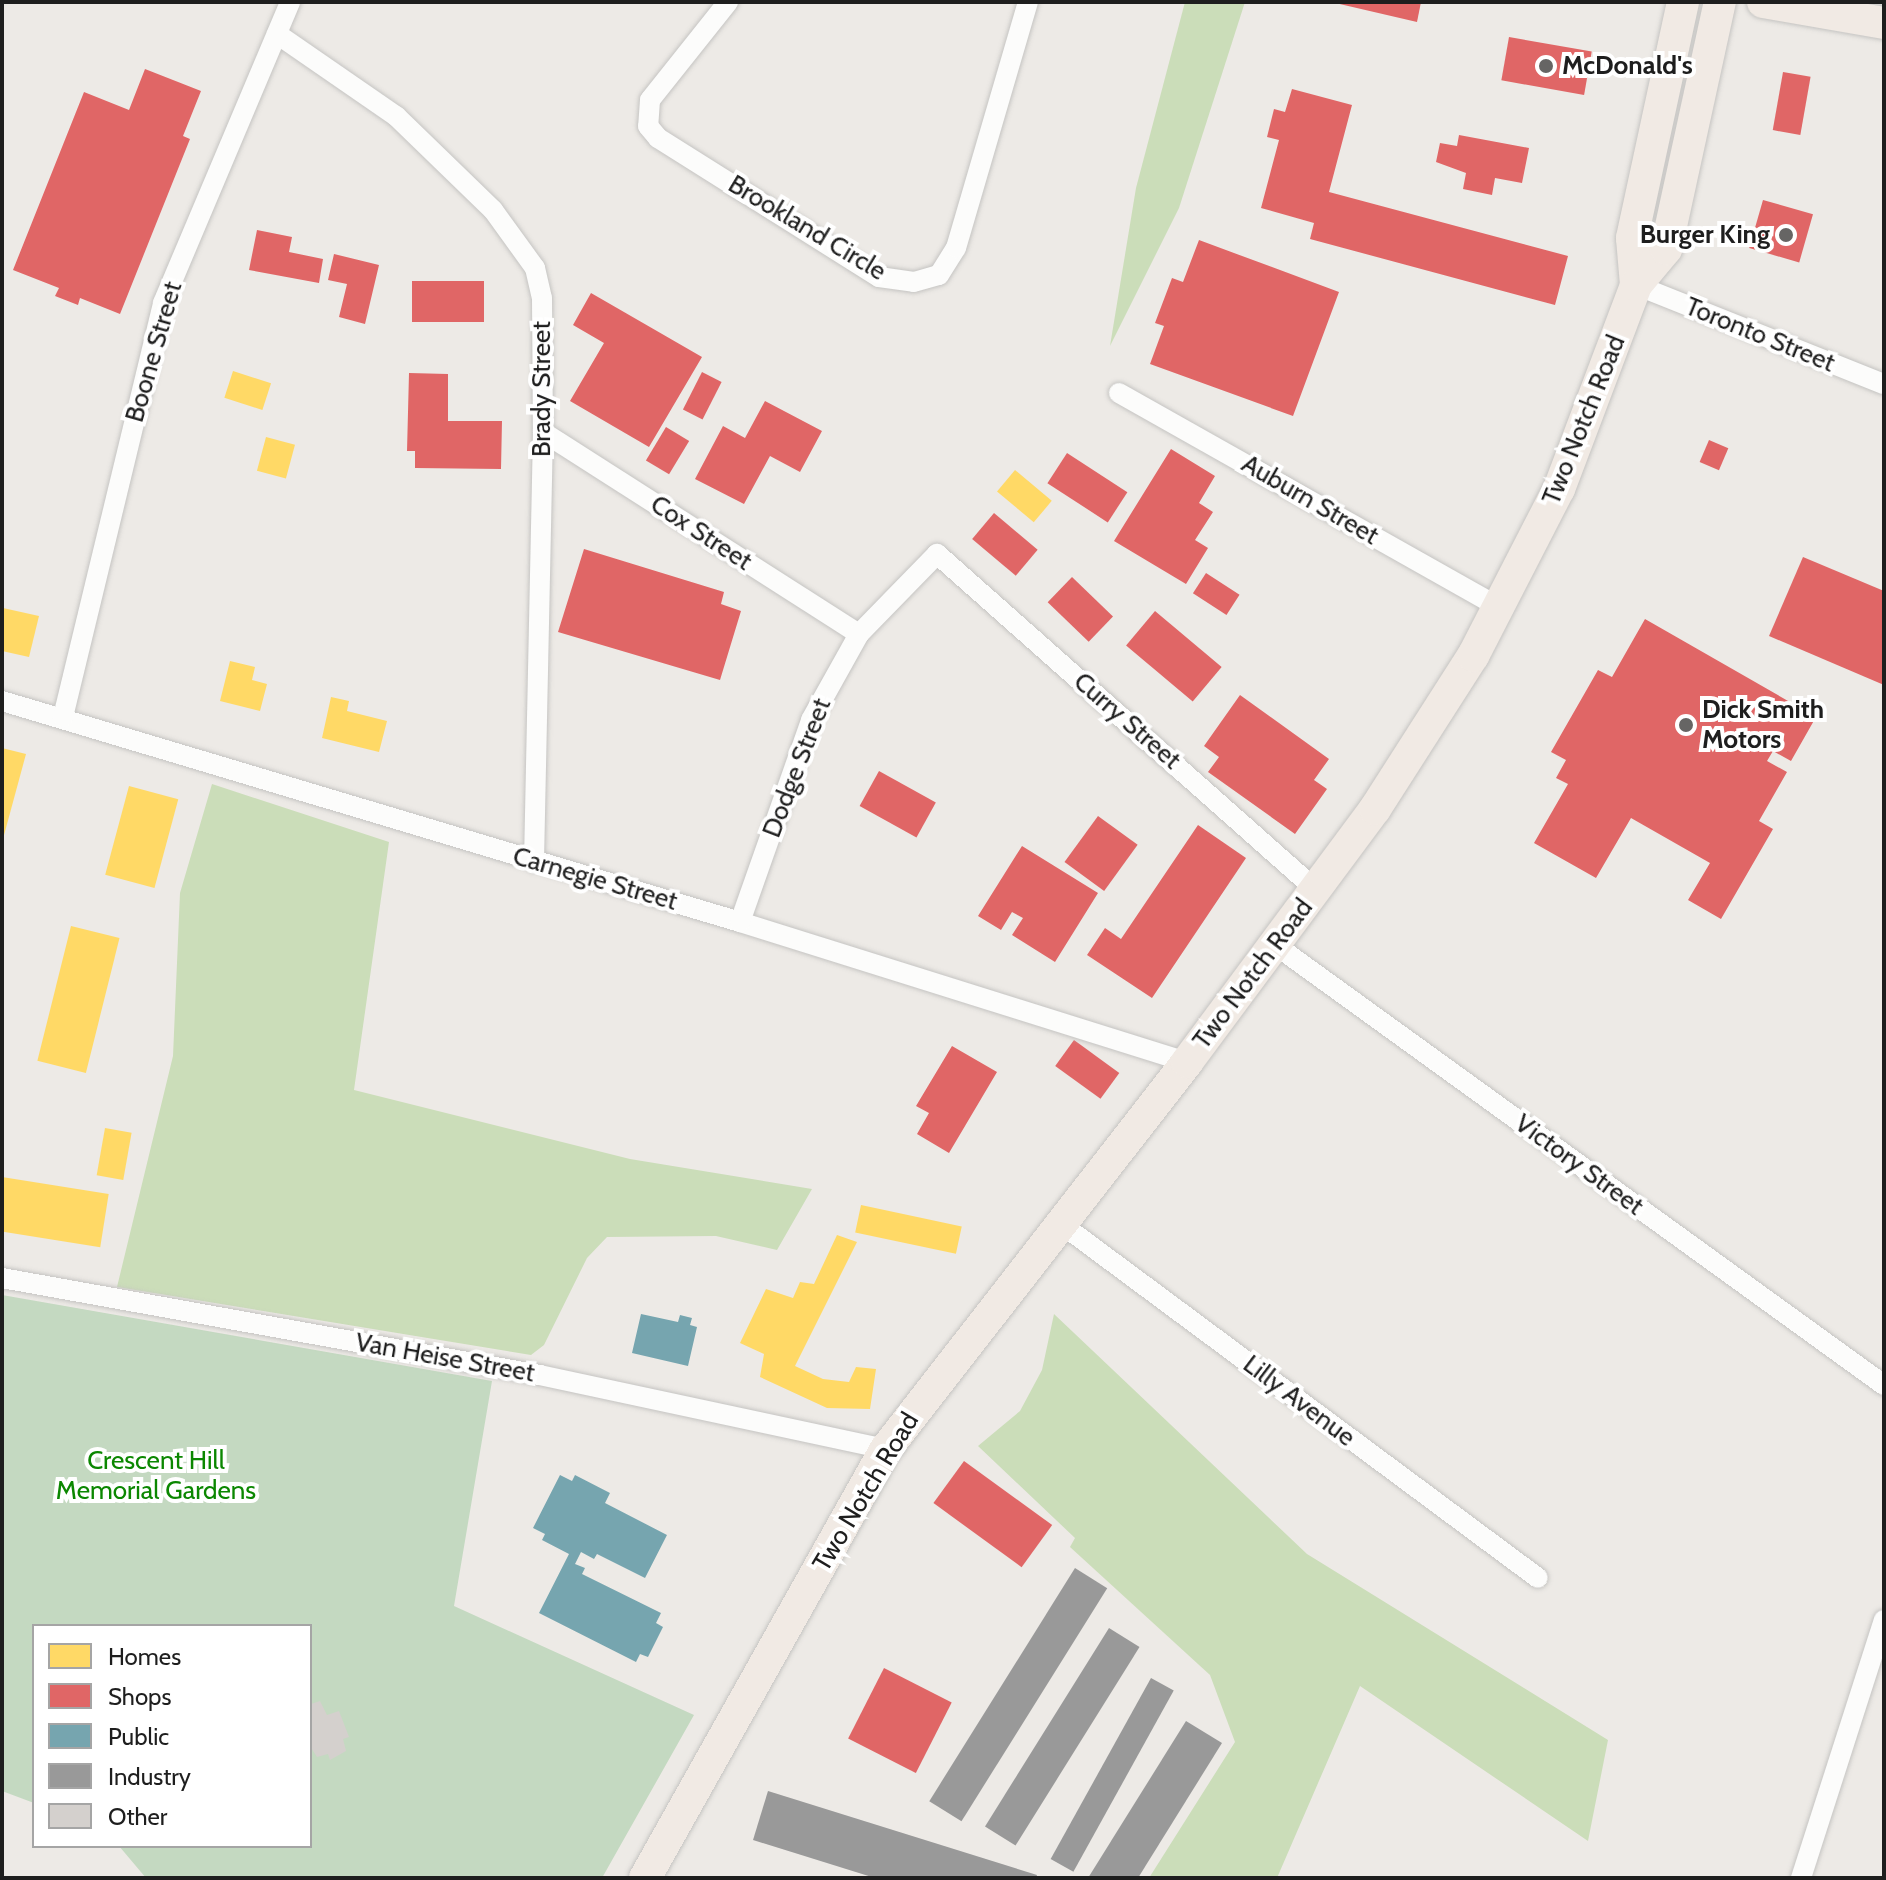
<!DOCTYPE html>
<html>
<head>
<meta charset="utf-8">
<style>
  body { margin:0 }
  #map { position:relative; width:1886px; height:1880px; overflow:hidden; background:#edeae6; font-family:Cabin,sans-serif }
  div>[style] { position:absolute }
  .forest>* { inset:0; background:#cbddb9 }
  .cemetery>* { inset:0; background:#c4d9c1 }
  .homes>* { inset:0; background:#ffd966; transform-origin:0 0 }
  .shops>* { inset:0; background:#e06666; transform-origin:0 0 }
  .public>* { inset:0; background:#76a5af }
  .industry>* { inset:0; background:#999; transform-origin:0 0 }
  .building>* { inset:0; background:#d4d0cd }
  .roads { filter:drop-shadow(0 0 2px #c5c4c2) drop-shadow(0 0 2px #c5c4c2) }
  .minor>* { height:20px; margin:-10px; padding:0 10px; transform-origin:10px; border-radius:10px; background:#fcfcfb }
  .primary>* { height:32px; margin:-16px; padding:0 16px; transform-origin:16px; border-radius:16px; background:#f1eae4 }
  .dots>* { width:22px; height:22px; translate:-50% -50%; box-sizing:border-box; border:4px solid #fff; border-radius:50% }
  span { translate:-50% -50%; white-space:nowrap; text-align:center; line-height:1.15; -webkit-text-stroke:8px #fff; paint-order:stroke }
  .poi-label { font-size:26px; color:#1e1e1e; font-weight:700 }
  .left { translate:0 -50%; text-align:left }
  .right { translate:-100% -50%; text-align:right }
  .street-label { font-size:26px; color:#1e1e1e }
  .park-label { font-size:26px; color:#0b8701 }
  .frame { position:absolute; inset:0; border:4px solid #1e1e1e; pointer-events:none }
  .legend { position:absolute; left:32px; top:1624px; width:280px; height:224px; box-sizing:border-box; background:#fff; border:2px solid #a5a5a5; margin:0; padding:10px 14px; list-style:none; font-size:24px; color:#1e1e1e }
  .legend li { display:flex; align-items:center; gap:16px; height:40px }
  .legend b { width:40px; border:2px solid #a5a5a5 }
</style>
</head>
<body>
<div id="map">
  <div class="forest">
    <div style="clip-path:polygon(1185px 2px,1245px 2px,1179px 208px,1110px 346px,1136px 188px)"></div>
    <div style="clip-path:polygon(212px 784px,389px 842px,354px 1090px,630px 1159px,812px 1189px,777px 1250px,716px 1236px,607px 1237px,587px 1258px,544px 1345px,531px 1355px,117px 1287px,173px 1056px,180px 893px)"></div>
    <div style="clip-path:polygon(1054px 1314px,1307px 1554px,1608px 1740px,1588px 1841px,1360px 1686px,1277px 1878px,1149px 1878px,1235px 1742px,1210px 1675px,1070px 1547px,1075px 1538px,978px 1446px,1020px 1411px,1042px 1370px)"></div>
  </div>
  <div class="cemetery">
    <div style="clip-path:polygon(2px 1295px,492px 1381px,454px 1606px,694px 1715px,602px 1878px,146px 1878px,119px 1846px,310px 1846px,310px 1626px,34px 1626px,34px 1803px,2px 1791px)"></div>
  </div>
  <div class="homes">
    <div style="left:233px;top:371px;width:40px;height:28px;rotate:18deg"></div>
    <div style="left:266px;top:437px;width:30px;height:35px;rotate:15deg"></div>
    <div style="left:1015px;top:470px;width:48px;height:28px;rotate:40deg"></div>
    <div style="clip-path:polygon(3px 608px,39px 616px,29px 657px,2px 651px)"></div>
    <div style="clip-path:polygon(230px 661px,255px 667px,252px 680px,267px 684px,260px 711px,220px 701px)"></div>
    <div style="clip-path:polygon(331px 697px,349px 701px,347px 711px,387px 721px,379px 752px,322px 738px)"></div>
    <div style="clip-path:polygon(2px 748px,26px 754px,3px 839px,2px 839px)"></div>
    <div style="left:129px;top:786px;width:51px;height:92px;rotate:15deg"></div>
    <div style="left:71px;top:926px;width:50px;height:139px;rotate:14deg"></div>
    <div style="left:105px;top:1128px;width:27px;height:48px;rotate:10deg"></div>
    <div style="left:2px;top:1177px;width:108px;height:54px;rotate:9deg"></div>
    <div style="left:861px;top:1205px;width:103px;height:28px;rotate:12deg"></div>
    <div style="clip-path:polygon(837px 1235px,857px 1242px,795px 1366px,823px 1379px,849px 1382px,856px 1367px,876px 1369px,870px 1409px,827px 1408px,760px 1377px,764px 1354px,740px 1343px,766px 1289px,793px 1298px,800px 1282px,814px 1284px)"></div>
  </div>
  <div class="shops">
    <div style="clip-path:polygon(1331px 2px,1421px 2px,1417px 22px)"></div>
    <div style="left:1509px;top:37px;width:84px;height:44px;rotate:10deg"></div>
    <div style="clip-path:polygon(145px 69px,201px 91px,183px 136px,190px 139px,120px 314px,80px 298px,78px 305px,55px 296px,59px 288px,13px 270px,84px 92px,129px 110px)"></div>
    <div style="left:1783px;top:72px;width:28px;height:59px;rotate:10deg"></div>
    <div style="clip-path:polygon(1292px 89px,1352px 105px,1329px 192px,1568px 256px,1555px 305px,1310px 239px,1314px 223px,1261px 208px,1279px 140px,1267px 137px,1274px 109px,1285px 112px)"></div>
    <div style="clip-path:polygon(1459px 135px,1529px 148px,1522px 183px,1495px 178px,1492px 195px,1463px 189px,1466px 173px,1436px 162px,1440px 143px,1457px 146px)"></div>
    <div style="left:1763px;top:200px;width:52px;height:50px;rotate:16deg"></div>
    <div style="clip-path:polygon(257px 230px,292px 237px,289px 252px,323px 259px,319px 283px,249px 270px)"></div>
    <div style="clip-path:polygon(1199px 240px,1339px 292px,1293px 416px,1150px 364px,1164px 326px,1155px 323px,1172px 278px,1183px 282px)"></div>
    <div style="clip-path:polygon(334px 254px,379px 265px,365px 324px,339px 317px,347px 284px,328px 280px)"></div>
    <div style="left:412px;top:281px;width:72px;height:41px"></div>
    <div style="clip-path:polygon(591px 293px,702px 357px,649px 447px,570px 401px,604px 343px,573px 325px)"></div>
    <div style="left:702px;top:372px;width:22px;height:42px;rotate:27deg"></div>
    <div style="clip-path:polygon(409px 373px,448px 374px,448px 421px,502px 421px,501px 469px,415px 468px,415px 451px,407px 451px)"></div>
    <div style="clip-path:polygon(765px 401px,822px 431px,800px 472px,770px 456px,744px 504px,695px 479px,723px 426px,745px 438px)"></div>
    <div style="left:666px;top:427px;width:27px;height:39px;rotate:31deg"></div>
    <div style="left:1709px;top:440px;width:21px;height:24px;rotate:23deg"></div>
    <div style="clip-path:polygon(1171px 449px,1215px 476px,1199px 503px,1213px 512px,1195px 540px,1208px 548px,1186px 584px,1114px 541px)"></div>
    <div style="left:1067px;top:453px;width:72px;height:36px;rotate:33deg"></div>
    <div style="left:994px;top:513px;width:57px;height:34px;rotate:40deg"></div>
    <div style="clip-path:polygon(584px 549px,724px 592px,721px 604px,741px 611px,720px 680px,558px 632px)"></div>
    <div style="clip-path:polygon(1803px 557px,1884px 591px,1884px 685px,1769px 636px)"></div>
    <div style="left:1206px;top:573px;width:40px;height:24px;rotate:33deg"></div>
    <div style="left:1072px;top:577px;width:57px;height:35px;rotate:44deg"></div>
    <div style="left:1155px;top:611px;width:87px;height:45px;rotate:40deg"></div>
    <div style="clip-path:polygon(1645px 619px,1816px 717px,1791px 761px,1773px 751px,1767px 761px,1787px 772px,1759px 821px,1773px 829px,1721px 919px,1688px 900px,1710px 863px,1631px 818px,1596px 878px,1534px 843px,1568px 784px,1556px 778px,1566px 760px,1551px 752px,1598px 670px,1612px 677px)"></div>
    <div style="clip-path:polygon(1240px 695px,1329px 759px,1314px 780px,1327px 789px,1295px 834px,1208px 772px,1219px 757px,1204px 746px)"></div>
    <div style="left:879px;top:771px;width:65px;height:40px;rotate:29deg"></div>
    <div style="left:1098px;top:816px;width:49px;height:57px;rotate:36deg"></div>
    <div style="clip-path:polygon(1198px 825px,1246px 858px,1152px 998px,1087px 955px,1105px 928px,1121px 939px)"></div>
    <div style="clip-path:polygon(1022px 846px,1098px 893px,1055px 962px,1012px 935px,1023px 918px,1012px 912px,1001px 930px,978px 916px)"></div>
    <div style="left:1074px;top:1040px;width:56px;height:32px;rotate:36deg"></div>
    <div style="clip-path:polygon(952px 1046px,997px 1072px,949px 1153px,917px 1134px,929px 1113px,916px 1106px)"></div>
    <div style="left:964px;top:1461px;width:109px;height:52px;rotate:36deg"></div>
    <div style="left:884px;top:1668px;width:76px;height:79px;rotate:27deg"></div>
  </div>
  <div class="public">
    <div style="clip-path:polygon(641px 1314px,678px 1322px,680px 1315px,692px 1318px,690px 1325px,697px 1327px,688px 1366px,632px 1353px)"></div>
    <div style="clip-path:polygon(560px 1475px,572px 1481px,575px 1475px,610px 1493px,605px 1503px,667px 1535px,645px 1578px,597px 1554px,594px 1559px,581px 1552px,575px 1564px,585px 1568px,582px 1574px,661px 1613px,656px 1623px,663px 1627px,648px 1657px,640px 1654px,636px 1662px,539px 1613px,569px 1554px,542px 1540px,545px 1534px,533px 1528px)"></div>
  </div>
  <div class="industry">
    <div style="left:1075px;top:1568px;width:38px;height:275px;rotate:32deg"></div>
    <div style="left:1109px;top:1628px;width:36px;height:234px;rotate:32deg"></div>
    <div style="left:1151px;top:1678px;width:26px;height:207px;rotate:29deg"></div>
    <div style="clip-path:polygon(1186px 1721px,1222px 1743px,1138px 1878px,1088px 1878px)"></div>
    <div style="clip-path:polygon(768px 1791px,1037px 1875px,1036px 1878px,875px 1878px,753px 1840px)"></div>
  </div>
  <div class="building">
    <div style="clip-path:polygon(320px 1701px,327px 1715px,339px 1711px,349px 1737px,343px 1739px,346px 1751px,330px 1760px,328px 1754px,317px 1757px,310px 1746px,311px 1704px)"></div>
  </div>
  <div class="roads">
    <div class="minor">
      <div style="left:728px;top:2px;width:125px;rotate:128.5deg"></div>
      <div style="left:650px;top:100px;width:26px;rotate:94deg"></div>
      <div style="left:648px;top:126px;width:16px;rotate:50deg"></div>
      <div style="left:658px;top:138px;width:261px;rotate:32.2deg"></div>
      <div style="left:879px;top:277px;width:35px;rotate:8deg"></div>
      <div style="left:914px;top:282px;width:26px;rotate:-16deg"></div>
      <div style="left:939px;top:275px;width:32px;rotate:-58deg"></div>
      <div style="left:956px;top:248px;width:256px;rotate:-73.7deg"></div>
      <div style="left:277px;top:34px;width:145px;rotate:34.6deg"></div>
      <div style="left:396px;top:116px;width:135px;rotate:44.1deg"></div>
      <div style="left:493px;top:210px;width:72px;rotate:54.1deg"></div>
      <div style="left:535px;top:268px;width:31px;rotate:77deg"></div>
      <div style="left:542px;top:298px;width:134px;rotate:89.6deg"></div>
      <div style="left:543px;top:432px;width:430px;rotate:91.2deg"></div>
      <div style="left:1636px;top:285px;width:267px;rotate:21.8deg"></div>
      <div style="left:1119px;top:393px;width:437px;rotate:29.4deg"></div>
      <div style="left:543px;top:432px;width:375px;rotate:32.6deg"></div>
      <div style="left:2px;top:701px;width:770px;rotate:16.67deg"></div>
      <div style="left:740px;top:922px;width:468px;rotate:17.4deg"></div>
      <div style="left:63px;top:717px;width:426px;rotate:-76.4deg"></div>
      <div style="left:163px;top:303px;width:327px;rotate:-67.1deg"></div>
      <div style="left:740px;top:922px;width:214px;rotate:-70.6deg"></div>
      <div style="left:811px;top:720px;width:98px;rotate:-60.8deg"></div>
      <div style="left:859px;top:634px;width:112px;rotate:-45.7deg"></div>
      <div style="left:937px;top:554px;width:505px;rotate:41.55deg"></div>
      <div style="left:1274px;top:944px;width:753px;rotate:35.87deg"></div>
      <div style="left:1060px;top:1223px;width:595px;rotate:36.6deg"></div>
      <div style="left:2px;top:1278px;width:547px;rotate:10.22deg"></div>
      <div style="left:540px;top:1375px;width:354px;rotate:12.1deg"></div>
      <div style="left:1801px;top:1878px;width:271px;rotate:-72.2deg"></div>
    </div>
    <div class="primary">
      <div style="left:1763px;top:2px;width:123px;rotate:9.8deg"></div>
      <div style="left:1636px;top:285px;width:47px;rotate:-94.9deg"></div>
      <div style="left:1632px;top:238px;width:241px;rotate:-77.8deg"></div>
      <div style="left:645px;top:1878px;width:492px;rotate:-60.7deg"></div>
      <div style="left:886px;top:1449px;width:490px;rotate:-52.1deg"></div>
      <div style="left:1187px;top:1062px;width:315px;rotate:-53.4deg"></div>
      <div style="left:1375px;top:809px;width:182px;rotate:-57.4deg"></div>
      <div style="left:1473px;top:656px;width:188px;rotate:-62.8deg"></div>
      <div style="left:1559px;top:489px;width:218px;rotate:-69.3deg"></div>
      <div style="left:1636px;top:285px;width:47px;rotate:-50.2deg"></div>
      <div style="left:1666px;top:249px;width:253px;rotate:-77.7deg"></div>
    </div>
  </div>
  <div class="dots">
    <div style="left:1546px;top:66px;background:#666564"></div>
    <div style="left:1786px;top:235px;background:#666564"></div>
    <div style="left:1686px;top:725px;background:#666564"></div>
  </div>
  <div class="poi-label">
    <span class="left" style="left:1562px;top:66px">McDonald's</span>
    <span class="right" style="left:1770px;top:235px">Burger King</span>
    <span class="left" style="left:1702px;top:725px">Dick Smith<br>Motors</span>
  </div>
  <div class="street-label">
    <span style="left:807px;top:228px;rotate:31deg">Brookland Circle</span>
    <span style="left:1760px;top:335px;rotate:22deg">Toronto Street</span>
    <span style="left:154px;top:352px;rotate:-74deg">Boone Street</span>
    <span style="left:542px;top:389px;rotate:-90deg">Brady Street</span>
    <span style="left:1584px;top:420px;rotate:-68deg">Two Notch Road</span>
    <span style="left:1310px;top:500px;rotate:30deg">Auburn Street</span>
    <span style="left:701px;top:533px;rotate:33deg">Cox Street</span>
    <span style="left:1127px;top:721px;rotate:41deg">Curry Street</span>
    <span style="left:797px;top:768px;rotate:-69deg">Dodge Street</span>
    <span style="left:595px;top:879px;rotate:16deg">Carnegie Street</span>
    <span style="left:1253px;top:974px;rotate:-53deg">Two Notch Road</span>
    <span style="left:1579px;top:1165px;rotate:36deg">Victory Street</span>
    <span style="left:445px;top:1358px;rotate:10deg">Van Heise Street</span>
    <span style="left:1299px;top:1401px;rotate:37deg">Lilly Avenue</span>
    <span style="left:866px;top:1492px;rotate:-59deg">Two Notch Road</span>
  </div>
  <div class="park-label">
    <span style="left:156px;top:1476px">Crescent Hill<br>Memorial Gardens</span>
  </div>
  <div class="frame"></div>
  <ul class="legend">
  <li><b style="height:22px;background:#ffd966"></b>Homes</li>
  <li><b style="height:22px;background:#e06666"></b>Shops</li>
  <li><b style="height:22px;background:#76a5af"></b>Public</li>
  <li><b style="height:22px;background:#999"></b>Industry</li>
  <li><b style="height:22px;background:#d4d0cd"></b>Other</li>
  </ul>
</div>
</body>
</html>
